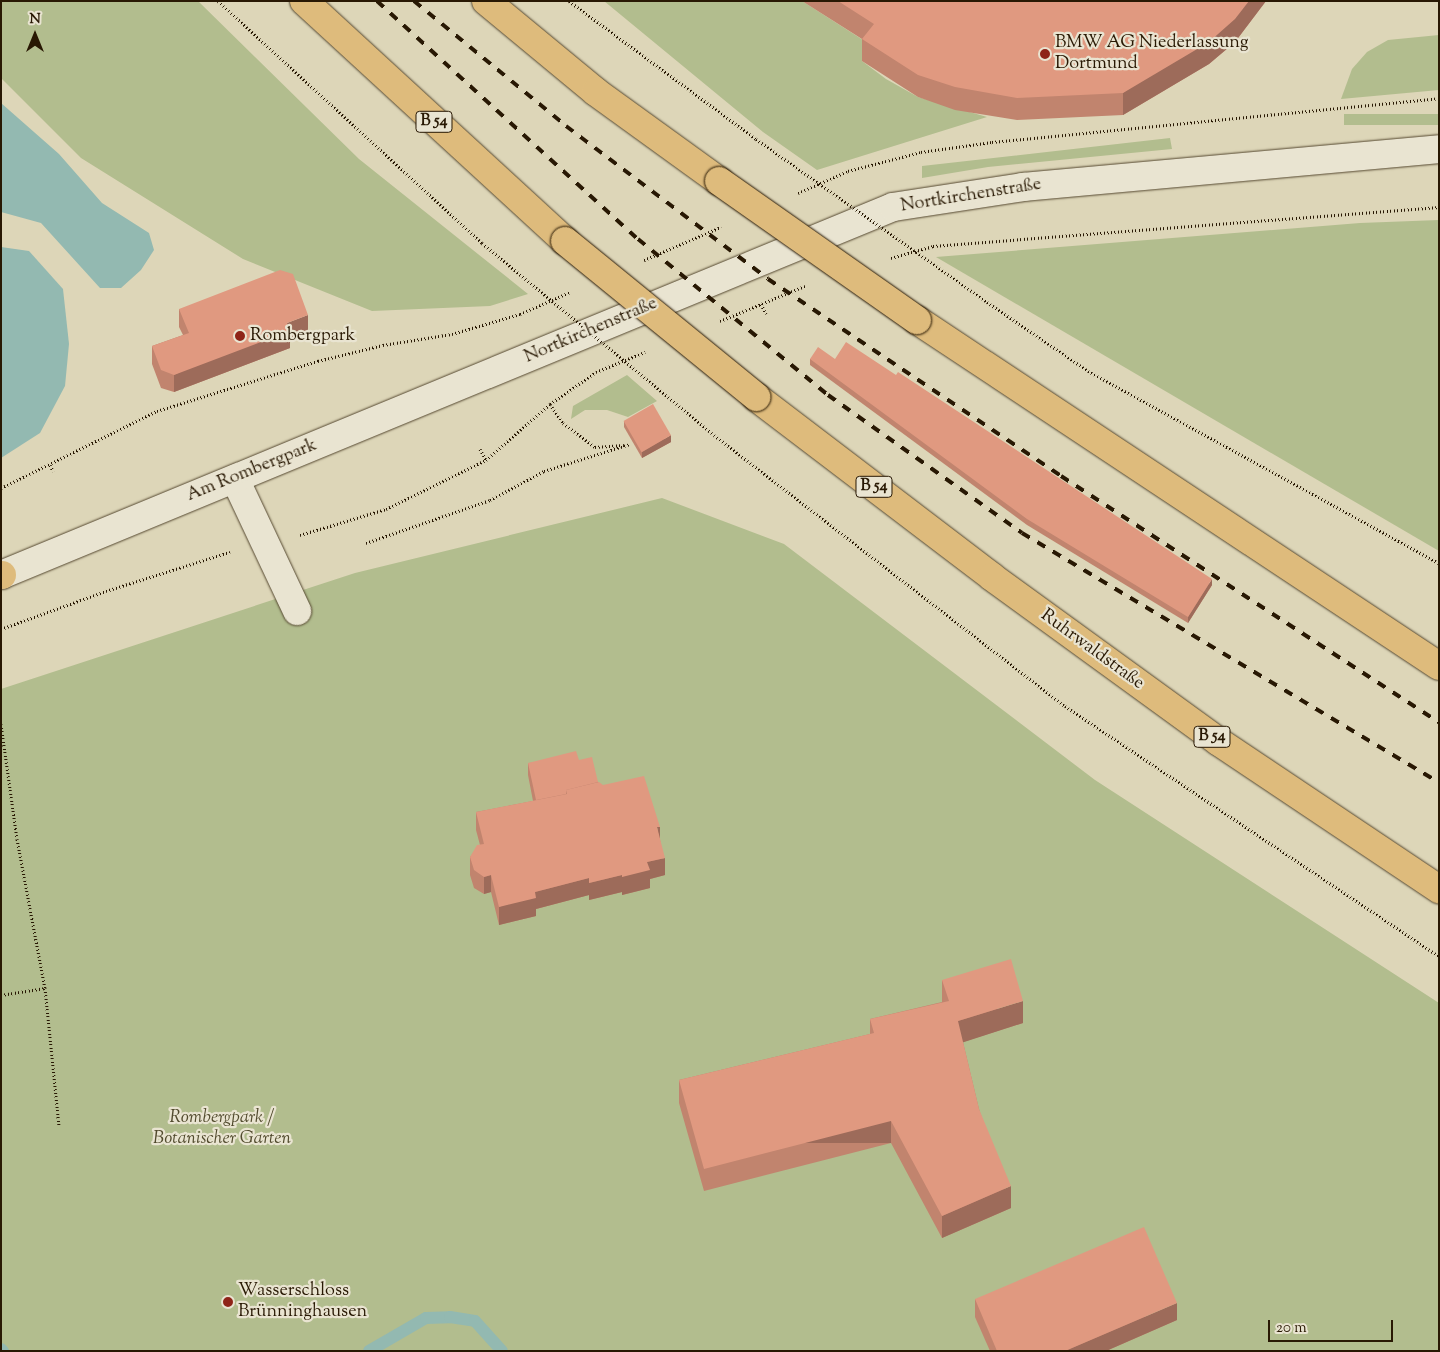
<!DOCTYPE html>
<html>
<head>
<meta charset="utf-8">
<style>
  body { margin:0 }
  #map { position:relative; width:1440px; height:1352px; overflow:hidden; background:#ddd6b8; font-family:"Sorts Mill Goudy",serif }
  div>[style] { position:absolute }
  .green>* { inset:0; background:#b2bd8e; transform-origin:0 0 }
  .water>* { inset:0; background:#93b9b1 }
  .stream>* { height:12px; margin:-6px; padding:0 6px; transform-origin:6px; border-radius:6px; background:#93b9b1 }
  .path>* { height:3px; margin-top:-1.5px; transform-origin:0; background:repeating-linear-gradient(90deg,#281803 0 1px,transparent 0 3.5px) }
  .roads { filter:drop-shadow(0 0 1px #554830) drop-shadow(0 0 1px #554830) }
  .street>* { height:28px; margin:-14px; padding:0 14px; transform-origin:14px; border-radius:14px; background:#e9e4d1 }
  .secondary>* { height:28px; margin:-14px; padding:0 14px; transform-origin:14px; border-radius:14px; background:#e9e4d1 }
  .highway>* { height:28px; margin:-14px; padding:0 14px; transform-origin:14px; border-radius:14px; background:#debb7c }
  .rail>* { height:4px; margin-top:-2px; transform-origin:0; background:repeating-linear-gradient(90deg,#281803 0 9px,transparent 0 18px) }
  .path-bridge>* { height:3px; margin-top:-1.5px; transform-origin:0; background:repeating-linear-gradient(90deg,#281803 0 1px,transparent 0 3.5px) }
  .bridges { filter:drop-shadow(0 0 1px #281803) drop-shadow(0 0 1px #281803) }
  .highway-bridge>* { height:28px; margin:-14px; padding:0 14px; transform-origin:14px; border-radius:14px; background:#debb7c }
  .wall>* { inset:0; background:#c1846e }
  .shaded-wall>* { inset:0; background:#9d6b5a; transform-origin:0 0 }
  .building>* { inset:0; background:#e09980; transform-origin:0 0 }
  .dots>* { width:14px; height:14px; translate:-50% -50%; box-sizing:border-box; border:2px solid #e9e4d1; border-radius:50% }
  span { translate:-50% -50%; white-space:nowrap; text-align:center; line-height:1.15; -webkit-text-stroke:4.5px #e9e4d1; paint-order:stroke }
  .shield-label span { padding:1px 4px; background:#e9e4d1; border:1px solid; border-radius:4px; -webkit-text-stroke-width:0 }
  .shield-label { font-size:16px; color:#281803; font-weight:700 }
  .poi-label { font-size:18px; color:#281803 }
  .left { translate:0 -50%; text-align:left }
  .street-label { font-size:18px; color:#281803 }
  .park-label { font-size:18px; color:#514a2d; font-style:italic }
  .frame { position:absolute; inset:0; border:2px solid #281803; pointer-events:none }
  .north { position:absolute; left:10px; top:10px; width:50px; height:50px; -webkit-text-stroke:4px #e9e4d1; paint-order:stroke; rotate:0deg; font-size:14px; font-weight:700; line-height:20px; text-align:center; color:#281803 }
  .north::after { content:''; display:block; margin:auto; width:18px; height:22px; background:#281803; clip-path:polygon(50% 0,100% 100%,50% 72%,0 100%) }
  .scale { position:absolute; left:1268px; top:1320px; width:125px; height:22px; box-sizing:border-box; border:2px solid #281803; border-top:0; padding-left:6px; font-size:15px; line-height:18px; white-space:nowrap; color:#281803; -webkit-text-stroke:4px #e9e4d1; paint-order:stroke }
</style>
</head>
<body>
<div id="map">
  <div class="green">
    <div style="clip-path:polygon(1px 1px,198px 1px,359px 159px,528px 294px,490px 306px,372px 311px,243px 259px,81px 158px,1px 78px)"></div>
    <div style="clip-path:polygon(604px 1px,802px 1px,874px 47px,862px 61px,886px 79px,918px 97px,987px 117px,817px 170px,763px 132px)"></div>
    <div style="clip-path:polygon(1439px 35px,1439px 90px,1341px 99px,1352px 69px,1367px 52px,1388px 40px)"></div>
    <div style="left:1439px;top:114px;width:11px;height:95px;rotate:90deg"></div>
    <div style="clip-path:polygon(1170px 138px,1172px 149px,988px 167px,922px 178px,922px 166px)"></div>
    <div style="clip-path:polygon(1439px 220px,1439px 551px,936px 257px,1360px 223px)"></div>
    <div style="clip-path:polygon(627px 375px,657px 401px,628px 417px,607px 410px,585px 410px,571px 419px,573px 406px)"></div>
    <div style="clip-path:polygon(662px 498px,784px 544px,1095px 780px,1439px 1003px,1439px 1351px,1px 1351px,1px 689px,355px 573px)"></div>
  </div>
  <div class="water">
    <div style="clip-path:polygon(1px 103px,59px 154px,102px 203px,149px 233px,154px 250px,141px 270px,121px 288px,100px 288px,41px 223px,1px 212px)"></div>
    <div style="clip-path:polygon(1px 247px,29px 251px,63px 289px,69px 344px,65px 386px,40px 433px,1px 458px)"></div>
  </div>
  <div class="stream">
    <div style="left:1px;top:1349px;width:3px;rotate:45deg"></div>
    <div style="left:369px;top:1351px;width:66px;rotate:-30.1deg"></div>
    <div style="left:426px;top:1318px;width:24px;rotate:-2deg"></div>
    <div style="left:450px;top:1317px;width:25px;rotate:9deg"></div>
    <div style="left:475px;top:1321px;width:40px;rotate:48deg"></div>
  </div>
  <div class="path">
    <div style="left:218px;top:1px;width:358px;rotate:42.5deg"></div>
    <div style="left:569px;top:1px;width:232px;rotate:36.4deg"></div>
    <div style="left:798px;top:193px;width:55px;rotate:-23.7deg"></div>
    <div style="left:848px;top:171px;width:75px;rotate:-14.6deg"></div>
    <div style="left:921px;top:152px;width:72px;rotate:-8deg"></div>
    <div style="left:992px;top:142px;width:449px;rotate:-5.6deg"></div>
    <div style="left:891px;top:258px;width:44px;rotate:-15.9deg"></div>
    <div style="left:933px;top:246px;width:508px;rotate:-4.41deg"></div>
    <div style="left:644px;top:260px;width:84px;rotate:-23.2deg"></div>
    <div style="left:987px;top:302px;width:122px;rotate:34.3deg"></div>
    <div style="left:1088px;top:371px;width:400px;rotate:28.7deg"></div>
    <div style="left:761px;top:304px;width:11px;rotate:63deg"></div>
    <div style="left:720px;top:321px;width:92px;rotate:-22.4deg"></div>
    <div style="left:550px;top:404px;width:23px;rotate:56deg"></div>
    <div style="left:563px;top:423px;width:40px;rotate:37deg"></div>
    <div style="left:595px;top:447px;width:29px;rotate:-4deg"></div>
    <div style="left:714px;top:435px;width:443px;rotate:37.7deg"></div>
    <div style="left:1065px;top:706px;width:450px;rotate:33.8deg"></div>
    <div style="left:480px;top:449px;width:13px;rotate:61deg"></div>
    <div style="left:50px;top:465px;width:7px;rotate:63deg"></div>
    <div style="left:1px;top:488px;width:174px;rotate:-26.3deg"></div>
    <div style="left:157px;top:411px;width:169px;rotate:-17.3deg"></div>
    <div style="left:318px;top:361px;width:67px;rotate:-13.8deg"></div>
    <div style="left:383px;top:345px;width:70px;rotate:-9.1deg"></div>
    <div style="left:452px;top:334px;width:71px;rotate:-16.4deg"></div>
    <div style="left:520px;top:314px;width:55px;rotate:-23.7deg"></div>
    <div style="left:300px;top:535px;width:90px;rotate:-16.8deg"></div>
    <div style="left:386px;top:509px;width:111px;rotate:-26.1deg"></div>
    <div style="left:486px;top:460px;width:85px;rotate:-41.2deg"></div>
    <div style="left:550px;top:404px;width:56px;rotate:-34.8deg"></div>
    <div style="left:596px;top:372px;width:53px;rotate:-22.2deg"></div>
    <div style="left:366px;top:543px;width:131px;rotate:-19.1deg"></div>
    <div style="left:490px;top:500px;width:61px;rotate:-28.2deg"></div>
    <div style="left:544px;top:471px;width:90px;rotate:-17.4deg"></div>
    <div style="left:1px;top:629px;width:112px;rotate:-19.9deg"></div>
    <div style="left:106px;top:591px;width:130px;rotate:-17.5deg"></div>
    <div style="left:1px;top:724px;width:116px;rotate:82.1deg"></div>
    <div style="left:17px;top:839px;width:152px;rotate:79.4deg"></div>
    <div style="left:45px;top:988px;width:140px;rotate:84.2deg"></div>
    <div style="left:1px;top:995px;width:45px;rotate:-9deg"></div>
  </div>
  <div class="roads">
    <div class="street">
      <div style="left:235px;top:479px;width:146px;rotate:64.8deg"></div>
    </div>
    <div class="secondary">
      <div style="left:1px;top:575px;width:965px;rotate:-22.42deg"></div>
      <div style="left:893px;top:207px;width:132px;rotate:-8.7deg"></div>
      <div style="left:1023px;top:187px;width:418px;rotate:-5.2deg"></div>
    </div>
    <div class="highway">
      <div style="left:304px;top:1px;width:355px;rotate:42.6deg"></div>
      <div style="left:486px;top:1px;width:143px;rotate:39.6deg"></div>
      <div style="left:596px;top:92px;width:152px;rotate:35.9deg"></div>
      <div style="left:917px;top:320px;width:626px;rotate:33.54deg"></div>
      <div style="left:756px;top:397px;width:297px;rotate:37.3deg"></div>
      <div style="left:992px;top:577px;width:281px;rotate:36deg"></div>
      <div style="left:1219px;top:742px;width:265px;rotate:33.8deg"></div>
      <div style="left:1px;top:575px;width:1px"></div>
    </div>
  </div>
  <div class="rail">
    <div style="left:377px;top:1px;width:353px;rotate:42.4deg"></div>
    <div style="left:638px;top:239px;width:246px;rotate:39.4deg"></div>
    <div style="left:828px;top:395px;width:238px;rotate:35.4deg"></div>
    <div style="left:1022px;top:533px;width:486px;rotate:30.9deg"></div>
    <div style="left:414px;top:1px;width:197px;rotate:39.4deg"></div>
    <div style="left:566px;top:126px;width:253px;rotate:37.1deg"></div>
    <div style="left:768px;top:279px;width:353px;rotate:33.9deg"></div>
    <div style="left:1061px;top:476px;width:451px;rotate:33.1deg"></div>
  </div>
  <div class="path-bridge">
    <div style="left:756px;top:139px;width:283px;rotate:35.2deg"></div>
    <div style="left:482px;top:243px;width:301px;rotate:39.6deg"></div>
  </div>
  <div class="bridges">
    <div class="highway-bridge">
      <div style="left:719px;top:181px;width:242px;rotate:35.1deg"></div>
      <div style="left:565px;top:241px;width:247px;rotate:39.2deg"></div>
    </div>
  </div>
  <div class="wall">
    <div style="clip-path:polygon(802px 1px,1266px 1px,1235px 42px,1209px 64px,1123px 115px,1017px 120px,955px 110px,918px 97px,862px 61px,862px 39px)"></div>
    <div style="clip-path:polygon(179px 309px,308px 332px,290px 339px,290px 348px,174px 392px,161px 388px,152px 364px,152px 346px,183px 335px,179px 327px)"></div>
    <div style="clip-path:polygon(810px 359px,835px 359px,1212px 585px,1188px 623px,1027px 525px,810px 365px)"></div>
    <div style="clip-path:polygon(624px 421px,671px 442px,642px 458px,624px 427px)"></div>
    <div style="clip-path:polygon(579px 760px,598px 782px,660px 840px,665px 875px,650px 879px,650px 888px,622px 895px,622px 892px,589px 900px,589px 895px,536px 909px,536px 916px,499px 925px,491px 892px,484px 894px,474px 888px,470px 875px,470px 857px,480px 845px,476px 830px,476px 812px,533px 801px,528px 775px,528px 763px)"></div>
    <div style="clip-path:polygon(942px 980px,1023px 1023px,963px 1042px,979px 1109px,1011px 1208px,942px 1238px,891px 1143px,704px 1191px,679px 1103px,679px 1080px,870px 1034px,870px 1019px,942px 1002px)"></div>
    <div style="clip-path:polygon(975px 1299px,1177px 1320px,1106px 1351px,990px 1351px,975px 1317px)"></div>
  </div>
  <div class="shaded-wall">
    <div style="clip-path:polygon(1249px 1px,1266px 1px,1235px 42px,1209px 64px,1123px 115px,1123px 93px)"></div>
    <div style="clip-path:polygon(308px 315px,308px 332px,290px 339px,290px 348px,174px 392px,174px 375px,287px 323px)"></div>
    <div style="clip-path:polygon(671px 435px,671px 442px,642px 458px,642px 452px)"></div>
    <div style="clip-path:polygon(1212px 579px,1212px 585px,1188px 623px,1188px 617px)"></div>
    <div style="clip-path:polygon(657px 827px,660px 827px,660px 844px)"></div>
    <div style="clip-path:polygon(665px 858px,665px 875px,650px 879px,650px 888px,622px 895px,622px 877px,647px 862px)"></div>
    <div style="clip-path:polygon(491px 875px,491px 892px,484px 894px,484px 877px)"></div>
    <div style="clip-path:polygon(622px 875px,622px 892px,589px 900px,589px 883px)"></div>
    <div style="clip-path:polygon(589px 878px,589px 895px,536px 909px,536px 916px,499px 925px,499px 907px,535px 892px)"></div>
    <div style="clip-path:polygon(1023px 1001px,1023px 1023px,958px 1044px,958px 1021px)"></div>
    <div style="left:891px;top:1121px;width:22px;height:193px;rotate:90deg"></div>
    <div style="clip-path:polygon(1011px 1186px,1011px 1208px,942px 1238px,942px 1216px)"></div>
    <div style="clip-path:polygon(1177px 1303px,1177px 1320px,1106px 1351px,1065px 1351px)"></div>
  </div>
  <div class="building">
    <div style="clip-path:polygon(838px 1px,1249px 1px,1235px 19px,1209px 42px,1123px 93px,1017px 98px,955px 87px,918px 75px,862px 39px,874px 24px)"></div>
    <div style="clip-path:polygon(280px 270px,293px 274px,308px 315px,287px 323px,290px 331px,174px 375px,161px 370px,152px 346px,189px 333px,179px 309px)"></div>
    <div style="clip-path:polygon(846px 342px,896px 375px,898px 372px,1212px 579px,1188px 617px,1027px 519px,810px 359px,818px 347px,835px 359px)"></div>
    <div style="left:653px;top:404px;width:36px;height:34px;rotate:60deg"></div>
    <div style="clip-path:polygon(576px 751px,579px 760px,592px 757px,598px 782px,566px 790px,566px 794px,536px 800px,528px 763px)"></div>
    <div style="clip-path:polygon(644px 776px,660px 827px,657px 827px,665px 858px,647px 862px,650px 870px,622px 877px,622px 875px,589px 883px,589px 878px,535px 892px,536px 898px,499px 907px,491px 875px,484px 877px,474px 870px,470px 857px,477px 845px,484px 844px,476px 812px,567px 794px,566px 790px,599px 782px,603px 785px)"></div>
    <div style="clip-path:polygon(1011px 959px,1023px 1001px,958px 1021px,979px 1109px,1011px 1186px,942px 1216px,891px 1121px,704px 1169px,679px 1080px,874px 1033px,870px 1019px,949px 1001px,942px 980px)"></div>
    <div style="clip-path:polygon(1144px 1227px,1177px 1303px,1065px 1351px,997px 1351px,975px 1299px)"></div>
  </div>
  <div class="dots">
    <div style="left:1045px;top:54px;background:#8f2418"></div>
    <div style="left:240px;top:336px;background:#8f2418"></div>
    <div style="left:228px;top:1302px;background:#8f2418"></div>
  </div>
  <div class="shield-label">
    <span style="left:434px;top:122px">B 54</span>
    <span style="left:874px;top:487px">B 54</span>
    <span style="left:1212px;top:737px">B 54</span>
  </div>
  <div class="poi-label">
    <span class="left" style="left:1055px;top:54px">BMW AG Niederlassung<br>Dortmund</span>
    <span class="left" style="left:250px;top:336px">Rombergpark</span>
    <span class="left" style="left:238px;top:1302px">Wasserschloss<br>Brünninghausen</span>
  </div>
  <div class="street-label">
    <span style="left:971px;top:196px;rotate:-9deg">Nortkirchenstraße</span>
    <span style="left:591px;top:331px;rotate:-23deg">Nortkirchenstraße</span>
    <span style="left:252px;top:471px;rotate:-22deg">Am Rombergpark</span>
    <span style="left:1092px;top:650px;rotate:36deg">Ruhrwaldstraße</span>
  </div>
  <div class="park-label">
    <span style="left:222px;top:1129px">Rombergpark /<br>Botanischer Garten</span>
  </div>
  <div class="frame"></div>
  <div class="north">N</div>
  <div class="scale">20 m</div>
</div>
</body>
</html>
